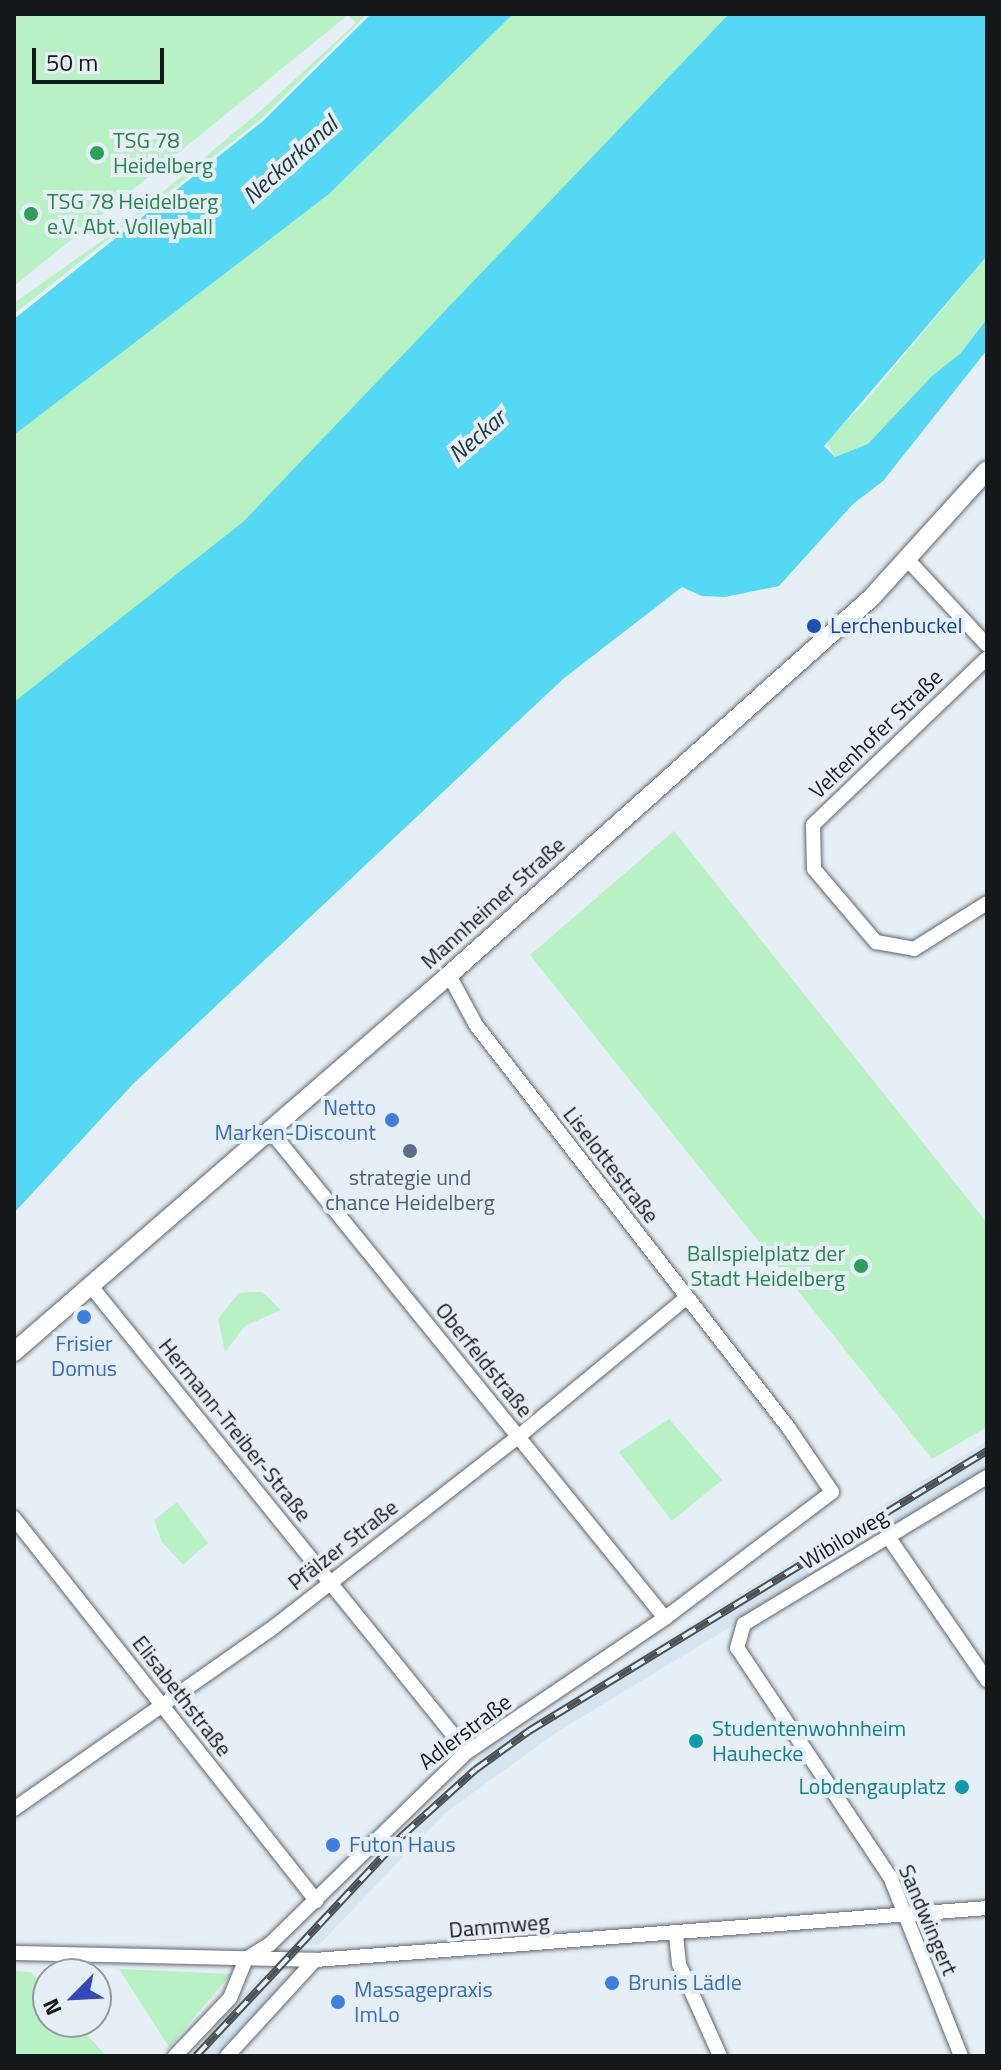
<!DOCTYPE html>
<html>
<head>
<meta charset="utf-8">
<style>
  body { margin:0 }
  #map { position:relative; width:1001px; height:2070px; overflow:hidden; background:#e7eff6; font-family:"Titillium Web",sans-serif }
  div>[style] { position:absolute }
  .built>* { inset:0; background:#d7e5f1 }
  .green>* { inset:0; background:#b7f1c4 }
  .water>* { inset:0; background:#54d8f4 }
  .roads { filter:drop-shadow(0 0 2px #5f666c) drop-shadow(0 0 2px #5f666c) }
  .minor>* { height:14px; margin:-7px; padding:0 7px; transform-origin:7px; border-radius:7px; background:#fff }
  .tertiary>* { height:18px; margin:-9px; padding:0 9px; transform-origin:9px; border-radius:9px; background:#fff }
  .rail>* { height:8px; margin-top:-4px; transform-origin:0; background:repeating-linear-gradient(90deg,#e7eff6 0 15px,#4c5154 0 30px); box-sizing:border-box; border-block:2px solid #4c5154 }
  .dots>* { width:22px; height:22px; translate:-50% -50%; box-sizing:border-box; border:4px solid #e7eff6; border-radius:50% }
  span { translate:-50% -50%; white-space:nowrap; text-align:center; line-height:1.15; -webkit-text-stroke:8px #e7eff6; paint-order:stroke }
  .leisure-label { font-size:22px; color:#27864d }
  .left { translate:0 -50%; text-align:left }
  .right { translate:-100% -50%; text-align:right }
  .transit-label { font-size:22px; color:#164399 }
  .street-label { font-size:22px; color:#15181a }
  .shop-label { font-size:22px; color:#366cbe }
  .service-label { font-size:22px; color:#4e5e75 }
  .culture-label { font-size:22px; color:#0d838f }
  .water-label { font-size:24px; color:#20373c; font-style:italic }
  .frame { position:absolute; inset:0; border:16px solid #15181a; pointer-events:none }
  .north { position:absolute; left:32px; top:1958px; width:80px; height:80px; box-sizing:border-box; background:#e7eff6; border:2px solid #93999e; border-radius:50%; rotate:246deg; font-size:22px; font-weight:700; line-height:32px; text-align:center; color:#15181a }
  .north::after { content:''; display:block; margin:auto; width:28px; height:36px; background:#3449bb; clip-path:polygon(50% 0,100% 100%,50% 72%,0 100%) }
  .scale { position:absolute; left:32px; top:48px; width:132px; height:36px; box-sizing:border-box; border:4px solid #15181a; border-top:0; padding-left:10px; font-size:24px; line-height:28px; white-space:nowrap; color:#15181a; -webkit-text-stroke:6px #e7eff6; paint-order:stroke }
</style>
</head>
<body>
<div id="map">
  <div class="built">
    <div style="clip-path:polygon(987px 1441px,987px 1472px,557px 1732px,445px 1813px,319px 1945px,291px 1945px,488px 1750px)"></div>
    <div style="clip-path:polygon(262px 1974px,287px 1979px,213px 2056px,188px 2056px)"></div>
  </div>
  <div class="green">
    <div style="clip-path:polygon(14px 14px,349px 15px,367px 14px,261px 119px,14px 314px,14px 303px,110px 235px,257px 114px,356px 23px,348px 15px,14px 286px)"></div>
    <div style="clip-path:polygon(513px 14px,945px 14px,14px 890px,14px 435px,329px 194px)"></div>
    <div style="clip-path:polygon(987px 256px,987px 319px,960px 354px,868px 444px,835px 457px,825px 440px,861px 407px)"></div>
    <div style="clip-path:polygon(674px 831px,987px 1223px,987px 1427px,932px 1459px,530px 955px)"></div>
    <div style="clip-path:polygon(250px 1292px,262px 1292px,281px 1310px,245px 1326px,225px 1352px,218px 1319px,239px 1293px)"></div>
    <div style="clip-path:polygon(669px 1419px,722px 1480px,672px 1521px,619px 1452px)"></div>
    <div style="clip-path:polygon(177px 1502px,208px 1543px,183px 1565px,162px 1542px,154px 1520px)"></div>
    <div style="clip-path:polygon(119px 1969px,231px 1974px,169px 2047px)"></div>
    <div style="clip-path:polygon(14px 1971px,31px 1972px,48px 1991px,48px 2022px,76px 2022px,106px 2056px,14px 2056px)"></div>
  </div>
  <div class="water">
    <div style="clip-path:polygon(371px 14px,513px 14px,329px 194px,14px 435px,14px 319px,263px 121px)"></div>
    <div style="clip-path:polygon(729px 14px,987px 14px,987px 256px,824px 446px,835px 457px,868px 444px,932px 376px,960px 354px,987px 319px,987px 350px,883px 481px,853px 504px,779px 586px,725px 597px,702px 596px,682px 587px,563px 679px,132px 1085px,14px 1213px,14px 702px,243px 522px)"></div>
  </div>
  <div class="roads">
    <div class="minor">
      <div style="left:907px;top:559px;width:117px;rotate:47.1deg"></div>
      <div style="left:987px;top:658px;width:241px;rotate:136.2deg"></div>
      <div style="left:813px;top:825px;width:44px;rotate:88.7deg"></div>
      <div style="left:814px;top:869px;width:96px;rotate:49.7deg"></div>
      <div style="left:876px;top:942px;width:39px;rotate:10deg"></div>
      <div style="left:914px;top:949px;width:86px;rotate:-32.2deg"></div>
      <div style="left:269px;top:1129px;width:629px;rotate:51deg"></div>
      <div style="left:90px;top:1285px;width:600px;rotate:51.09deg"></div>
      <div style="left:14px;top:1518px;width:488px;rotate:51.7deg"></div>
      <div style="left:889px;top:1538px;width:173px;rotate:55.4deg"></div>
      <div style="left:14px;top:1809px;width:312px;rotate:-35deg"></div>
      <div style="left:270px;top:1630px;width:314px;rotate:-37.9deg"></div>
      <div style="left:518px;top:1437px;width:218px;rotate:-39.6deg"></div>
      <div style="left:676px;top:1935px;width:29px;rotate:84deg"></div>
      <div style="left:679px;top:1964px;width:101px;rotate:66deg"></div>
      <div style="left:14px;top:1953px;width:301px;rotate:1.3deg"></div>
      <div style="left:315px;top:1960px;width:674px;rotate:-4.42deg"></div>
      <div style="left:175px;top:2056px;width:80px;rotate:-46.5deg"></div>
      <div style="left:230px;top:1998px;width:42px;rotate:-67.7deg"></div>
      <div style="left:246px;top:1959px;width:28px;rotate:-32deg"></div>
      <div style="left:270px;top:1944px;width:275px;rotate:-44.3deg"></div>
      <div style="left:467px;top:1752px;width:239px;rotate:-34.1deg"></div>
      <div style="left:665px;top:1618px;width:209px;rotate:-37deg"></div>
      <div style="left:832px;top:1492px;width:78px;rotate:-124.1deg"></div>
      <div style="left:788px;top:1427px;width:509px;rotate:-127.82deg"></div>
      <div style="left:476px;top:1025px;width:57px;rotate:-118.4deg"></div>
      <div style="left:227px;top:2056px;width:130px;rotate:-47.5deg"></div>
      <div style="left:961px;top:2056px;width:193px;rotate:-111.6deg"></div>
      <div style="left:890px;top:1877px;width:275px;rotate:-123.7deg"></div>
      <div style="left:737px;top:1648px;width:25px;rotate:-74deg"></div>
      <div style="left:744px;top:1624px;width:284px;rotate:-31.2deg"></div>
    </div>
    <div class="tertiary">
      <div style="left:14px;top:1352px;width:576px;rotate:-40.91deg"></div>
      <div style="left:449px;top:975px;width:567px;rotate:-41.78deg"></div>
      <div style="left:872px;top:597px;width:171px;rotate:-47.8deg"></div>
    </div>
  </div>
  <div class="rail">
    <div style="left:196px;top:2056px;width:303px;rotate:-46.9deg"></div>
    <div style="left:403px;top:1835px;width:97px;rotate:-42.1deg"></div>
    <div style="left:475px;top:1770px;width:67px;rotate:-35.8deg"></div>
    <div style="left:529px;top:1731px;width:537px;rotate:-31.44deg"></div>
  </div>
  <div class="dots">
    <div style="left:97px;top:153px;background:#2e9e5b"></div>
    <div style="left:31px;top:214px;background:#2e9e5b"></div>
    <div style="left:814px;top:626px;background:#1a4fb4"></div>
    <div style="left:392px;top:1120px;background:#3f7fe0"></div>
    <div style="left:410px;top:1151px;background:#5c6f8a"></div>
    <div style="left:861px;top:1266px;background:#2e9e5b"></div>
    <div style="left:84px;top:1317px;background:#3f7fe0"></div>
    <div style="left:696px;top:1741px;background:#0f9aa8"></div>
    <div style="left:962px;top:1787px;background:#0f9aa8"></div>
    <div style="left:333px;top:1845px;background:#3f7fe0"></div>
    <div style="left:612px;top:1983px;background:#3f7fe0"></div>
    <div style="left:338px;top:2002px;background:#3f7fe0"></div>
  </div>
  <div class="leisure-label">
    <span class="left" style="left:113px;top:153px">TSG 78<br>Heidelberg</span>
    <span class="left" style="left:47px;top:214px">TSG 78 Heidelberg<br>e.V. Abt. Volleyball</span>
    <span class="right" style="left:845px;top:1266px">Ballspielplatz der<br>Stadt Heidelberg</span>
  </div>
  <div class="transit-label">
    <span class="left" style="left:830px;top:626px">Lerchenbuckel</span>
  </div>
  <div class="street-label">
    <span style="left:876px;top:734px;rotate:-44deg">Veltenhofer Straße</span>
    <span style="left:493px;top:903px;rotate:-42deg">Mannheimer Straße</span>
    <span style="left:611px;top:1165px;rotate:52deg">Liselottestraße</span>
    <span style="left:484px;top:1360px;rotate:51deg">Oberfeldstraße</span>
    <span style="left:235px;top:1430px;rotate:51deg">Hermann-Treiber-Straße</span>
    <span style="left:844px;top:1539px;rotate:-31deg">Wibiloweg</span>
    <span style="left:343px;top:1545px;rotate:-38deg">Pfälzer Straße</span>
    <span style="left:182px;top:1696px;rotate:52deg">Elisabethstraße</span>
    <span style="left:465px;top:1732px;rotate:-37deg">Adlerstraße</span>
    <span style="left:928px;top:1920px;rotate:67deg">Sandwingert</span>
    <span style="left:499px;top:1926px;rotate:-5deg">Dammweg</span>
  </div>
  <div class="shop-label">
    <span class="right" style="left:376px;top:1120px">Netto<br>Marken-Discount</span>
    <span style="left:84px;top:1356px">Frisier<br>Domus</span>
    <span class="left" style="left:349px;top:1845px">Futon Haus</span>
    <span class="left" style="left:628px;top:1983px">Brunis Lädle</span>
    <span class="left" style="left:354px;top:2002px">Massagepraxis<br>ImLo</span>
  </div>
  <div class="service-label">
    <span style="left:410px;top:1190px">strategie und<br>chance Heidelberg</span>
  </div>
  <div class="culture-label">
    <span class="left" style="left:712px;top:1741px">Studentenwohnheim<br>Hauhecke</span>
    <span class="right" style="left:946px;top:1787px">Lobdengauplatz</span>
  </div>
  <div class="water-label">
    <span style="left:290px;top:160px;rotate:-42deg">Neckarkanal</span>
    <span style="left:477px;top:436px;rotate:-41deg">Neckar</span>
  </div>
  <div class="frame"></div>
  <div class="north">N</div>
  <div class="scale">50 m</div>
</div>
</body>
</html>
